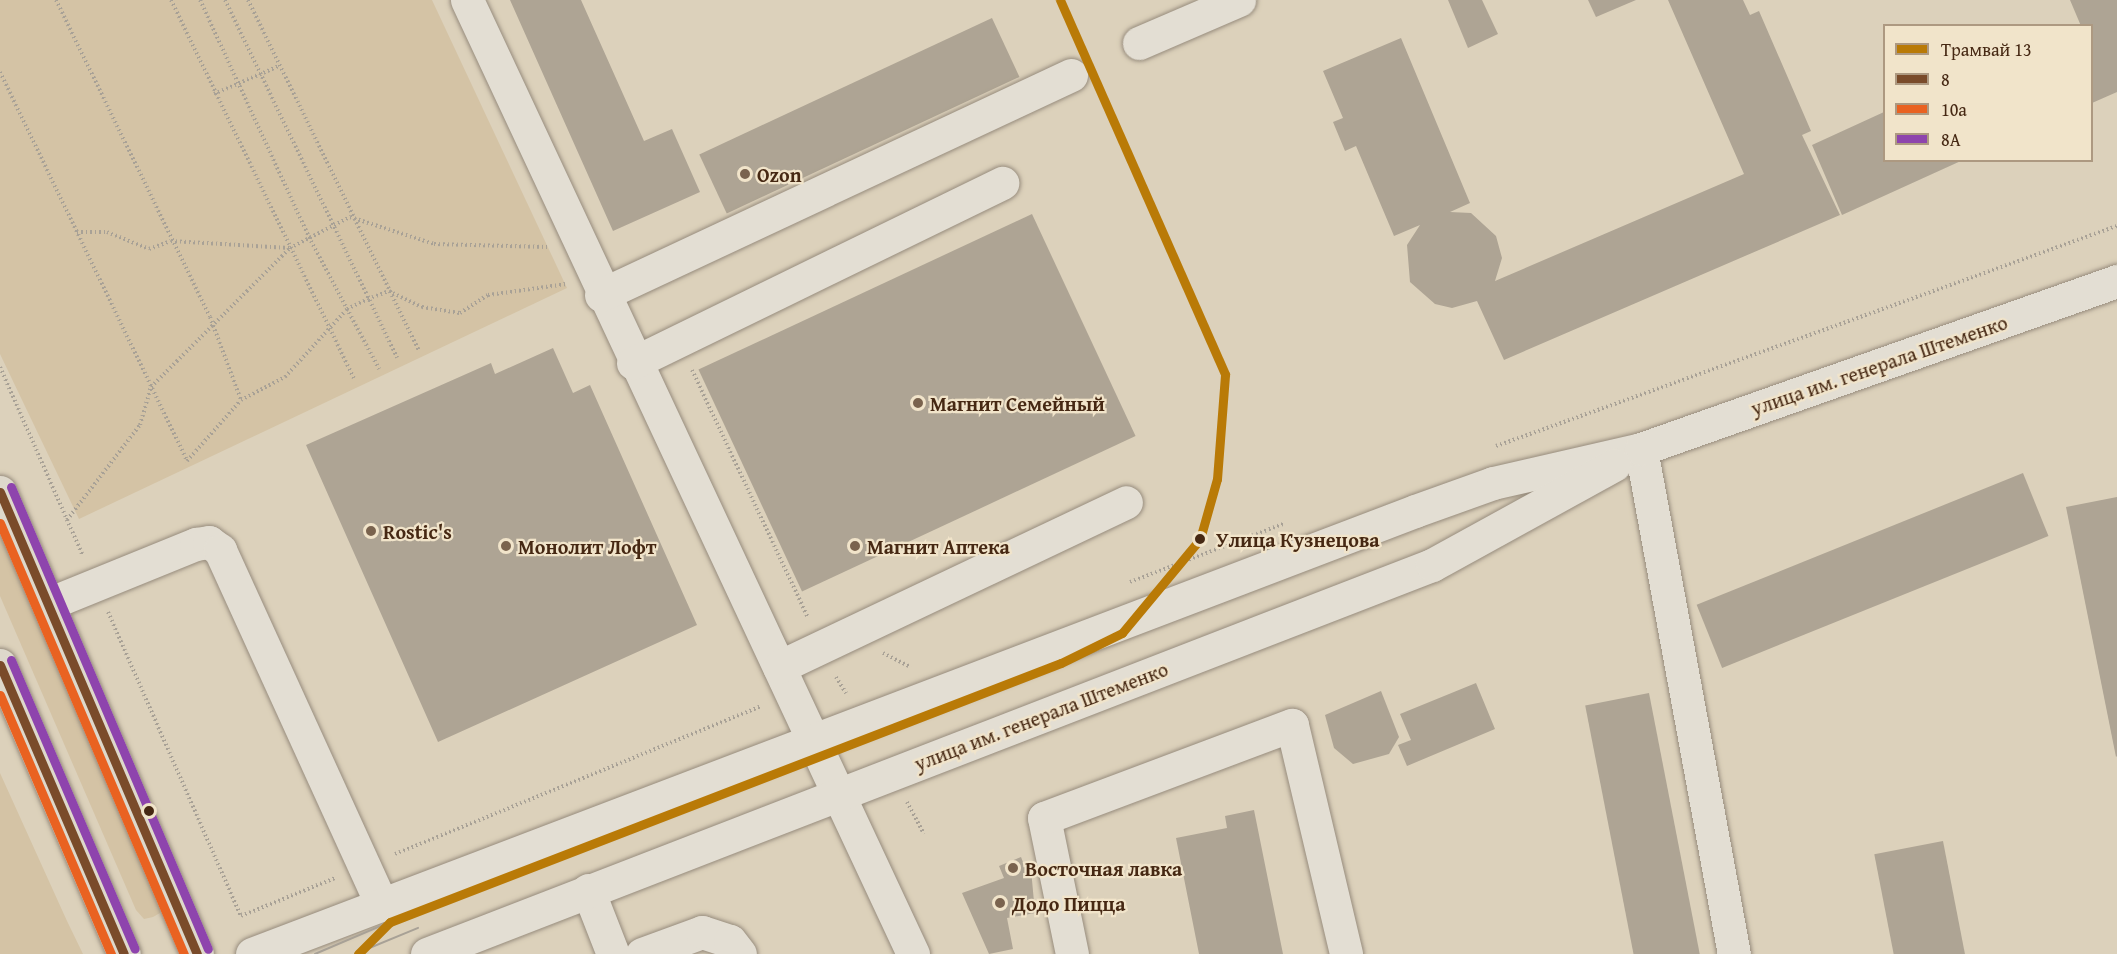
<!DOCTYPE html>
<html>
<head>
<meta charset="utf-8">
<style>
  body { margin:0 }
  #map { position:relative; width:2117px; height:954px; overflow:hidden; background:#dcd1bb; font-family:"Gentium Book Plus",serif }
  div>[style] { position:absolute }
  .green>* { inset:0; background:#d4c3a5 }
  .building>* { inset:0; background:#aea494; transform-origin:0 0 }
  .path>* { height:4px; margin-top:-2px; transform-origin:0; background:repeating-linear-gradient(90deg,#a8a196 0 1.5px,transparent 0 4.5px) }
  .roads { filter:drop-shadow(0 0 2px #978c7d) drop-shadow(0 0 2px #978c7d) }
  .minor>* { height:33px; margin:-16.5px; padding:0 16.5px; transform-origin:16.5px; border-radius:16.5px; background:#e3ded3 }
  .major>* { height:33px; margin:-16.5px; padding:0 16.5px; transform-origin:16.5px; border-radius:16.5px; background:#ded8cb }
  .tram>* { height:1.5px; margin:-0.75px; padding:0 0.75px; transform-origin:0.75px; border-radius:0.75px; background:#a8a196 }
  .bus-1>* { height:9px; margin:-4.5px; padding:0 4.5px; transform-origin:4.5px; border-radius:4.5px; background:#7a4b2a }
  .bus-2>* { height:9px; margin:-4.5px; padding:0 4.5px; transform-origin:4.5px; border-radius:4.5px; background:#e96221 }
  .bus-3>* { height:9px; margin:-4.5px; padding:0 4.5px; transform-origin:4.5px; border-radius:4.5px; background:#8e44ad }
  .tram-1>* { height:9px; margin:-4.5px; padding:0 4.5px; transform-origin:4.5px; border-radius:4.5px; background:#b97a07 }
  .dots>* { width:16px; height:16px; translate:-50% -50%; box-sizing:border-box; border:3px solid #f1e4ca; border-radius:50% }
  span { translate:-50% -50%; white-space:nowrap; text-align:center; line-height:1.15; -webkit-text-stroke:4.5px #f1e4ca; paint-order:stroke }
  .poi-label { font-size:20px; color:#462813; font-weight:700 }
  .left { translate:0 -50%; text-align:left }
  .street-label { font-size:20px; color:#462813 }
  .stop-label { font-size:20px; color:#462813; font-weight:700 }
  .legend { position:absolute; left:1883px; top:24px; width:210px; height:138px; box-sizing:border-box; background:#f1e4ca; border:2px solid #ad9981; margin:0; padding:8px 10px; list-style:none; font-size:18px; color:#462813 }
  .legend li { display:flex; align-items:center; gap:12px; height:30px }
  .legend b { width:30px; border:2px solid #ad9981 }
</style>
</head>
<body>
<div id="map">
  <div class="green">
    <div style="clip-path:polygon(0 0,432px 0,567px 288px,79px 519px,0 354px)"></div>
    <div style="clip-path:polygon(0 527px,161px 900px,160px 913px,153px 917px,144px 919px,136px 910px,0 596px)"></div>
    <div style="clip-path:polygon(0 773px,67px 921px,83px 954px,0 954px)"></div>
  </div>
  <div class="building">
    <div style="clip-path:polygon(510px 0,581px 0,644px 141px,672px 129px,700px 192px,613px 231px)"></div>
    <div style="clip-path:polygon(1448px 0,1482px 0,1498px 34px,1468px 48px)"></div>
    <div style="clip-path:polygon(1588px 0,1636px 0,1596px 17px)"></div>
    <div style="clip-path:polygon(1668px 0,1743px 0,1750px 15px,1759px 11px,1811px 131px,1802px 135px,1840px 215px,1504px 360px,1477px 301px,1452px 308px,1435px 304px,1410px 282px,1407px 245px,1420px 225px,1394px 236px,1356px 146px,1345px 151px,1333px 122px,1343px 118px,1323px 71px,1401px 38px,1470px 203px,1450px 212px,1471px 213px,1496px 236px,1502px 258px,1495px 281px,1744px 174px)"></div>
    <div style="clip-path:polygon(2070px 0,2117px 0,2117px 92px,2092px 103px,2092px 26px,2081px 26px)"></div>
    <div style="left:992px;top:18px;width:65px;height:323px;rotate:65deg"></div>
    <div style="clip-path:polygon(1884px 112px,1884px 160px,1963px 160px,1842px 215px,1812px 145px)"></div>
    <div style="left:1032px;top:214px;width:245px;height:368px;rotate:65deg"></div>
    <div style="clip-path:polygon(553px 348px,573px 393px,590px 385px,697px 625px,438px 742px,306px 445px,491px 363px,495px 374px)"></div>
    <div style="left:2023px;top:473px;width:68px;height:352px;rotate:68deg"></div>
    <div style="clip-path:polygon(2117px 497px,2117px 756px,2116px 757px,2066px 507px)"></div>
    <div style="clip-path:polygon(1476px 683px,1495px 729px,1407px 766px,1398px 745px,1411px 740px,1400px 714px)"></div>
    <div style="clip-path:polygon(1381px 691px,1399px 737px,1389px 754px,1353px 764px,1334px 748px,1325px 715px)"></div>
    <div style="left:1649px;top:693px;width:266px;height:65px;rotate:79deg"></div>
    <div style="clip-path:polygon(1254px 810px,1283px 954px,1199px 954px,1176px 838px,1227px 828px,1225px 816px)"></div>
    <div style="left:1943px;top:841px;width:115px;height:70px;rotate:79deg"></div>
    <div style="clip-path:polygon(1021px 857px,1026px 870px,1031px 869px,1035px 913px,1007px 918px,1013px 949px,989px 954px,962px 893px,1004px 878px,999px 866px)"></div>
  </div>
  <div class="path">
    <div style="left:56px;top:0;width:352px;rotate:64.1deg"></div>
    <div style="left:210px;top:317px;width:89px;rotate:69.5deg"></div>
    <div style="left:171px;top:0;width:420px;rotate:64.2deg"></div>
    <div style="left:200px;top:0;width:265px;rotate:65.3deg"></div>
    <div style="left:311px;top:241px;width:145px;rotate:62deg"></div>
    <div style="left:225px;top:0;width:397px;rotate:64.3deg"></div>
    <div style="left:248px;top:0;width:390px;rotate:64deg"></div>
    <div style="left:0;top:72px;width:432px;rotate:64.3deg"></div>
    <div style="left:187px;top:461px;width:81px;rotate:-48.5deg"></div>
    <div style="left:241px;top:400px;width:50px;rotate:-27.6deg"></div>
    <div style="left:285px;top:377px;width:92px;rotate:-47.6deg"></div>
    <div style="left:347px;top:309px;width:23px;rotate:-25deg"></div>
    <div style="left:368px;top:299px;width:22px;rotate:-21deg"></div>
    <div style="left:389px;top:291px;width:37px;rotate:26deg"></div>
    <div style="left:422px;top:307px;width:38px;rotate:9deg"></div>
    <div style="left:460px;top:313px;width:33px;rotate:-33deg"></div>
    <div style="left:488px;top:295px;width:79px;rotate:-8deg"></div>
    <div style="left:214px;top:94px;width:71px;rotate:-23.3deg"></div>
    <div style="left:77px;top:232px;width:30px"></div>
    <div style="left:107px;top:232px;width:45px;rotate:22deg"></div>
    <div style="left:149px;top:249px;width:23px;rotate:-20deg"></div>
    <div style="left:171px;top:241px;width:119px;rotate:3.4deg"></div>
    <div style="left:290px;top:248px;width:68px;rotate:-27.3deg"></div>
    <div style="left:350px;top:217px;width:88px;rotate:17.8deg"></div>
    <div style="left:434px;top:244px;width:113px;rotate:1.5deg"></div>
    <div style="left:0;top:367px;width:206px;rotate:66.3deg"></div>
    <div style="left:692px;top:370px;width:274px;rotate:64.9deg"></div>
    <div style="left:1496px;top:446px;width:659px;rotate:-19.51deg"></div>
    <div style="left:67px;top:520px;width:120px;rotate:-52.5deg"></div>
    <div style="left:140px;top:425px;width:40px;rotate:-74deg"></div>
    <div style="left:151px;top:387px;width:195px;rotate:-45deg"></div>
    <div style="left:1130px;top:582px;width:164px;rotate:-20.8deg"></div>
    <div style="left:108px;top:612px;width:332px;rotate:66.4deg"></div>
    <div style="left:241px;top:916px;width:101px;rotate:-22deg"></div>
    <div style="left:883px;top:653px;width:31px;rotate:27deg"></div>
    <div style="left:836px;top:677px;width:19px;rotate:58deg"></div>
    <div style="left:907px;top:802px;width:36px;rotate:62deg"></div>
    <div style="left:395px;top:854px;width:395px;rotate:-22deg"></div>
  </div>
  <div class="roads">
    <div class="minor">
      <div style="left:467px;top:0;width:1053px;rotate:64.94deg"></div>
      <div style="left:1139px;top:43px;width:109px;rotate:-23.3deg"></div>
      <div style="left:601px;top:295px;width:519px;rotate:-25.08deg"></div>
      <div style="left:633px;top:363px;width:411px;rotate:-26deg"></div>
      <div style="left:1641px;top:449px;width:513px;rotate:79.57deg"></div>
      <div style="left:48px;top:604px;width:160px;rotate:-22.1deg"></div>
      <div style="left:196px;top:544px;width:13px;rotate:-9deg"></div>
      <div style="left:209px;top:542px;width:14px;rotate:36deg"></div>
      <div style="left:220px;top:550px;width:390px;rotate:65.5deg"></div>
      <div style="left:779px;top:667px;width:384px;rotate:-25.4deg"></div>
      <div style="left:588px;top:890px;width:69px;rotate:68.7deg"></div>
      <div style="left:252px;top:954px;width:1245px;rotate:-20.85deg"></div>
      <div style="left:1415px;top:511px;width:83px;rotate:-19.7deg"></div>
      <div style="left:1493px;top:483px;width:152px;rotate:-12.9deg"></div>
      <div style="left:1641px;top:449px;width:505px;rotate:-19.44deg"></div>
      <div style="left:427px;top:954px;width:1078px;rotate:-21.16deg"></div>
      <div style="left:1432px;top:565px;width:208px;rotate:-28.8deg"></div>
      <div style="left:642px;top:954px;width:64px;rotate:-20.1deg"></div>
      <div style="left:702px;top:932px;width:29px;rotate:18deg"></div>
      <div style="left:730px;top:941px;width:16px;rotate:52deg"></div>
      <div style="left:1072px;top:954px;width:139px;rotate:-101.6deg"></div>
      <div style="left:1044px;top:818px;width:265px;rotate:-20.6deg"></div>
      <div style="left:1292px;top:725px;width:235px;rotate:76.7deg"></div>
    </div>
    <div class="major">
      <div style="left:0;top:492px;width:502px;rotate:66.91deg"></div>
      <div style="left:0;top:665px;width:314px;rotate:66.8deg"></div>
    </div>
  </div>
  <div class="tram">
    <div style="left:315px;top:954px;width:82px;rotate:-23.1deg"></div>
    <div style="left:355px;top:954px;width:68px;rotate:-22.4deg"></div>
  </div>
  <div class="bus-1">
    <div style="left:0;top:492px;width:502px;rotate:66.91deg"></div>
    <div style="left:0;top:665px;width:314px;rotate:66.8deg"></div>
  </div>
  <div class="bus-2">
    <div style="left:0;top:523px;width:469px;rotate:66.9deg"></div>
    <div style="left:0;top:695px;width:282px;rotate:66.8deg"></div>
  </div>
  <div class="bus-3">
    <div style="left:11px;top:487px;width:502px;rotate:66.91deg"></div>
    <div style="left:11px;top:660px;width:314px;rotate:66.8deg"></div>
  </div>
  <div class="tram-1">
    <div style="left:358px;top:954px;width:45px;rotate:-45deg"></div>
    <div style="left:390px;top:922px;width:719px;rotate:-21.11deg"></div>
    <div style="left:1061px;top:663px;width:68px;rotate:-26.2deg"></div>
    <div style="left:1122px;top:633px;width:122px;rotate:-50.3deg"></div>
    <div style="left:1200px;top:539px;width:62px;rotate:-74.2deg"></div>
    <div style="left:1217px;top:479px;width:105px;rotate:-85.6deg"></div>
    <div style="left:1225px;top:374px;width:409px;rotate:-113.8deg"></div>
  </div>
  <div class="dots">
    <div style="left:745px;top:174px;background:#7a634e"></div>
    <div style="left:918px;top:403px;background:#7a634e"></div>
    <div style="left:371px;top:531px;background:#7a634e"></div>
    <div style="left:1200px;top:539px;background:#462813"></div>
    <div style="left:506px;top:546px;background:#7a634e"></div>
    <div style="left:855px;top:546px;background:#7a634e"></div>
    <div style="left:149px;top:811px;background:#462813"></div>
    <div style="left:1013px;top:868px;background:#7a634e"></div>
    <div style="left:1000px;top:903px;background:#7a634e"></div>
  </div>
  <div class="poi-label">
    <span class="left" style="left:757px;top:174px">Ozon</span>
    <span class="left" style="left:930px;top:403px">Магнит Семейный</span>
    <span class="left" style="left:383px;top:531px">Rostic's</span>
    <span class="left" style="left:518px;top:546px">Монолит Лофт</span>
    <span class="left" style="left:867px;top:546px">Магнит Аптека</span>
    <span class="left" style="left:1025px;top:868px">Восточная лавка</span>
    <span class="left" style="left:1012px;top:903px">Додо Пицца</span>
  </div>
  <div class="street-label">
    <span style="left:1879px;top:365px;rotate:-19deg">улица им. генерала Штеменко</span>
    <span style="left:1041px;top:716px;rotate:-21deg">улица им. генерала Штеменко</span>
  </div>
  <div class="stop-label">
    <span class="left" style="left:1216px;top:539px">Улица Кузнецова</span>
  </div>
  <ul class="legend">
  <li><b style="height:8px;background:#b97a07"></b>Трамвай 13</li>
  <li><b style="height:8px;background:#7a4b2a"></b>8</li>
  <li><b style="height:8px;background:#e96221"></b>10а</li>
  <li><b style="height:8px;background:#8e44ad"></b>8А</li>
  </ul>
</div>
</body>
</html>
